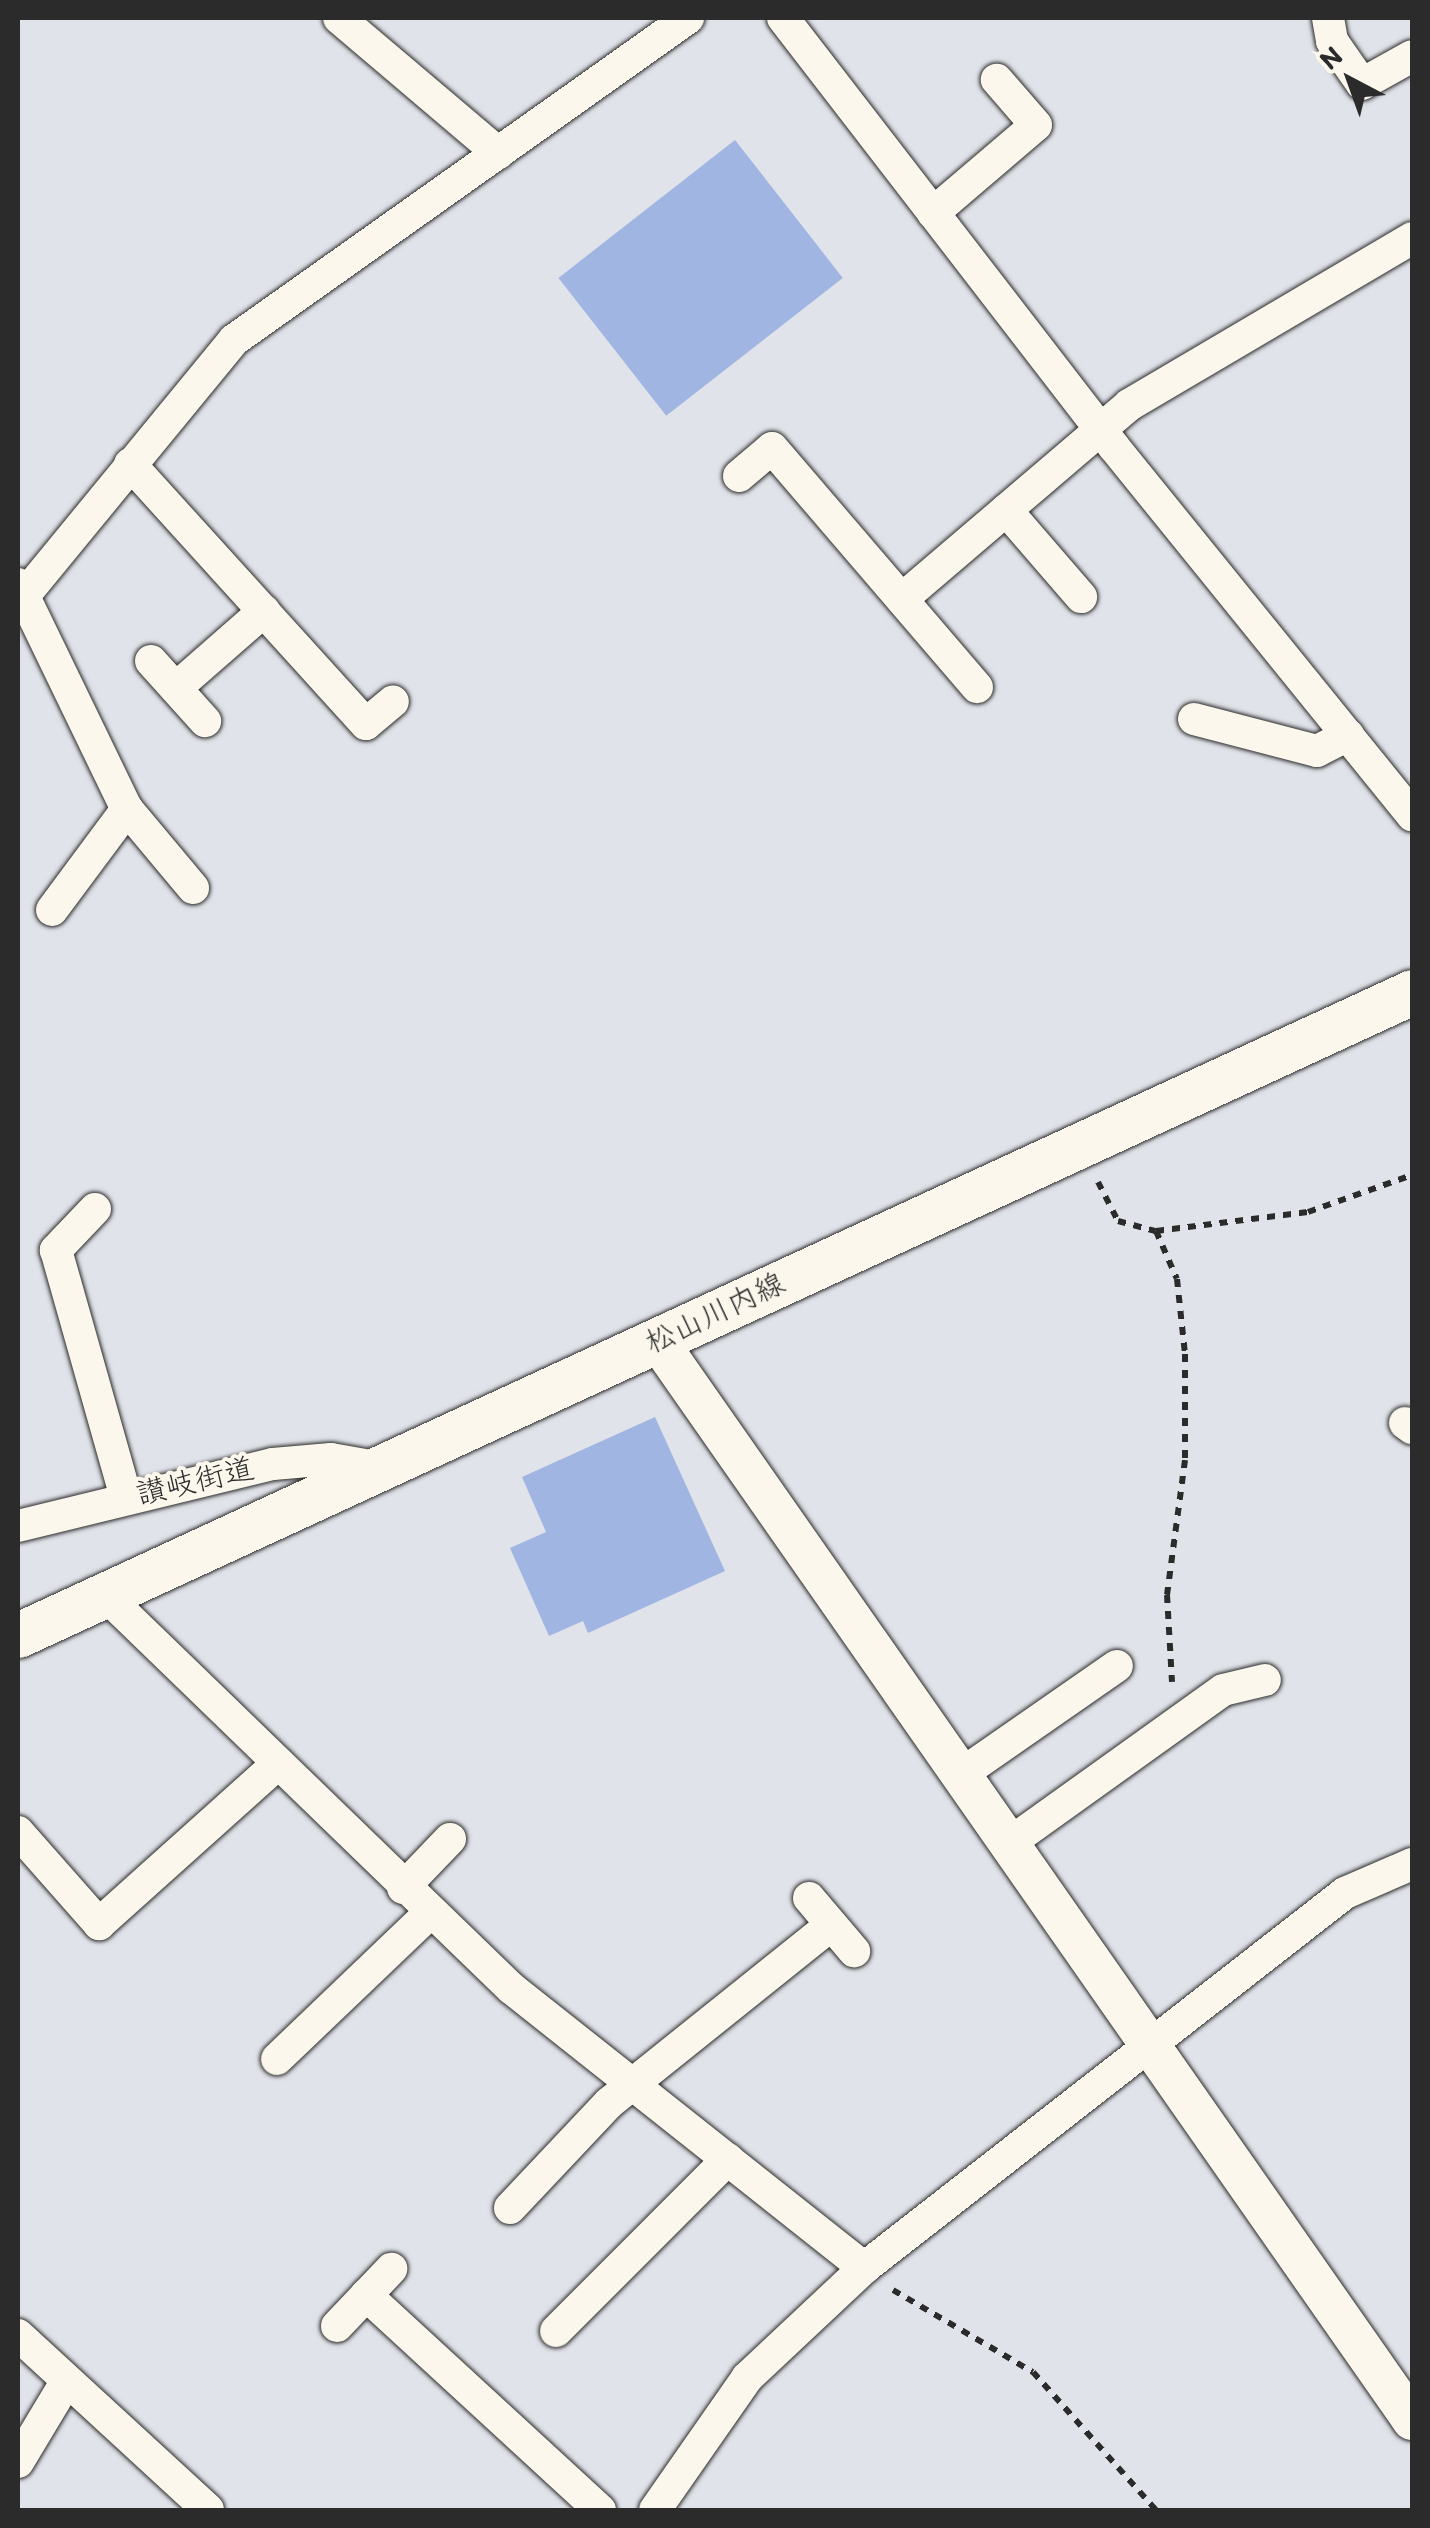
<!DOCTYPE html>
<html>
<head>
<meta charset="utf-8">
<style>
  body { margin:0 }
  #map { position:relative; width:1430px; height:2528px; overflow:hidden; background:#e0e3e9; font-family:Itim,"Klee One",sans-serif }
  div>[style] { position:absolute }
  .building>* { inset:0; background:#a0b5e2; transform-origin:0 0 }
  .path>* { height:6px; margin-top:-3px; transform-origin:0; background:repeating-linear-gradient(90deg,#2b2b2b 0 8px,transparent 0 16px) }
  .roads { filter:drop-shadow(0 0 2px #2b2b2b) drop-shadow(0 0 2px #2b2b2b) }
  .minor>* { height:32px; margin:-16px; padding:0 16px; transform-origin:16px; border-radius:16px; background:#fbf7ec }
  .tertiary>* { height:40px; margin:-20px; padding:0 20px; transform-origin:20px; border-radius:20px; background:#fbf7ec }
  .secondary>* { height:45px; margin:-22.5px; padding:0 22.5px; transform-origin:22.5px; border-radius:22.5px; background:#fbf7ec }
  span { translate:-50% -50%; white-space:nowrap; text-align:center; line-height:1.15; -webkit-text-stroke:8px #fbf7ec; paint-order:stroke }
  .street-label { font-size:30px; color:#2b2b2b }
  .frame { position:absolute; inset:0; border:20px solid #2b2b2b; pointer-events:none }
  .north { position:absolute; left:1300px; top:30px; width:100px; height:100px; -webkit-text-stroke:8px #fbf7ec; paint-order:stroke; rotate:319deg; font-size:28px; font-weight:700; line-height:40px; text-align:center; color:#2b2b2b }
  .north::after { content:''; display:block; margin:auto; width:35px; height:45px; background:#2b2b2b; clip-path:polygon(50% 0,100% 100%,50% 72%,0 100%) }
</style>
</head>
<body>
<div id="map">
  <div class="building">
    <div style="left:735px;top:140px;width:175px;height:224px;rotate:52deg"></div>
    <div style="clip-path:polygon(655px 1417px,725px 1571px,588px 1633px,583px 1621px,549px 1636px,510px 1548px,546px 1532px,522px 1477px)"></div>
  </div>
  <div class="path">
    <div style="left:1098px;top:1182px;width:44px;rotate:62.9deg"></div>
    <div style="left:1118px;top:1221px;width:39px;rotate:15deg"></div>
    <div style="left:1156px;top:1231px;width:153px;rotate:-7.1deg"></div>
    <div style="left:1308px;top:1212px;width:110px;rotate:-19.6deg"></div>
    <div style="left:1156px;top:1231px;width:52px;rotate:66.4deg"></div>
    <div style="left:1177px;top:1279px;width:75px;rotate:83.9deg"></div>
    <div style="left:1185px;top:1354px;width:106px;rotate:90deg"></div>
    <div style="left:1185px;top:1460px;width:136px;rotate:97.6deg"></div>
    <div style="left:1167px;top:1595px;width:87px;rotate:86.7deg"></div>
    <div style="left:893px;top:2290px;width:162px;rotate:30.4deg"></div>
    <div style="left:1033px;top:2372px;width:185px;rotate:48.3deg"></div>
  </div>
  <div class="roads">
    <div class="minor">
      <div style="left:339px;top:18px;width:209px;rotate:40.3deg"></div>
      <div style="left:783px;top:18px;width:542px;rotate:52.35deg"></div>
      <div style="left:1114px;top:447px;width:474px;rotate:51deg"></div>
      <div style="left:1328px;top:18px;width:23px;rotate:80deg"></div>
      <div style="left:1332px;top:41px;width:52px;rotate:55.1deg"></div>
      <div style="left:1362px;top:84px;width:57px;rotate:-29.2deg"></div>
      <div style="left:933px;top:213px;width:135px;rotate:-40.5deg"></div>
      <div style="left:1036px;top:125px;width:60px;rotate:-130.9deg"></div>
      <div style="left:130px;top:464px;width:351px;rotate:47.8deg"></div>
      <div style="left:366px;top:724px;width:35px;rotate:-40deg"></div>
      <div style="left:739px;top:476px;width:43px;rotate:-40.3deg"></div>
      <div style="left:772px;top:448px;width:315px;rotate:49.4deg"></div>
      <div style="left:1006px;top:510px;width:115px;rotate:49.2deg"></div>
      <div style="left:18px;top:584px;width:250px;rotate:64.2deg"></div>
      <div style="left:127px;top:809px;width:103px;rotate:50.1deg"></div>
      <div style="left:902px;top:599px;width:299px;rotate:-40.5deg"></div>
      <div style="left:1129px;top:405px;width:329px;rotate:-30.5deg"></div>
      <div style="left:18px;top:603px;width:340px;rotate:-50.6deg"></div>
      <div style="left:234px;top:340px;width:557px;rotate:-35.35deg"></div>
      <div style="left:151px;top:661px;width:81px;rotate:48deg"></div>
      <div style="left:176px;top:688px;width:117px;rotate:-41.2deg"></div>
      <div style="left:1194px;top:719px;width:127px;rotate:14.6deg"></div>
      <div style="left:1317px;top:751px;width:35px;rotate:-27deg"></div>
      <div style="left:52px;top:910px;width:126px;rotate:-53.4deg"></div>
      <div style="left:95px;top:1209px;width:57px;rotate:133.6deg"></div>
      <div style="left:56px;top:1250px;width:257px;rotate:74.2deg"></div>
      <div style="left:1405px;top:1423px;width:9px;rotate:36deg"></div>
      <div style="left:18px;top:1526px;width:262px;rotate:-13.7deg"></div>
      <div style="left:273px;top:1464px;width:58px;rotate:-4.9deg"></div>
      <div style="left:331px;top:1459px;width:46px;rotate:10.1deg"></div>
      <div style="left:106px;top:1596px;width:564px;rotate:44.07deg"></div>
      <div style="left:511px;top:1988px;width:451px;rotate:38.4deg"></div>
      <div style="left:960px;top:1775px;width:191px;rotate:-34.8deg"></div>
      <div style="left:18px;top:1832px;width:123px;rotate:48.6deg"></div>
      <div style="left:99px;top:1924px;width:237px;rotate:-41.9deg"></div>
      <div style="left:1008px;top:1844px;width:264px;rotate:-35.6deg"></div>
      <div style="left:1223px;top:1690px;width:43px;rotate:-13.4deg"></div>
      <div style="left:403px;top:1888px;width:68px;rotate:-46.2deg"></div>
      <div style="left:809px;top:1898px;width:70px;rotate:49.7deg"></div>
      <div style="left:277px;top:2059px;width:211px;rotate:-43.7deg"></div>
      <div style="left:510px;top:2208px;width:144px;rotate:-46.7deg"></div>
      <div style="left:609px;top:2103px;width:285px;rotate:-38.7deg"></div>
      <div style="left:366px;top:2295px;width:318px;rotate:42.6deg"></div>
      <div style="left:337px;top:2326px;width:79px;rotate:-46.5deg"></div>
      <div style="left:556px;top:2331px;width:243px;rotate:-45deg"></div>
      <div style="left:18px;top:2335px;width:258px;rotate:42.6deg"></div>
      <div style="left:18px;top:2462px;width:93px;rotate:-59deg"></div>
      <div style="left:655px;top:2510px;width:161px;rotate:-55.1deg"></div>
      <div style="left:747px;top:2378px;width:161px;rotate:-43.2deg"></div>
      <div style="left:864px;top:2268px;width:610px;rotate:-37.94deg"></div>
      <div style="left:1345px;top:1893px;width:73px;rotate:-23.4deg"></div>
    </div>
    <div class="tertiary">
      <div style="left:657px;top:1340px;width:1318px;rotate:55.04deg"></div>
    </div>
    <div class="secondary">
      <div style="left:18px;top:1635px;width:1535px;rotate:-24.76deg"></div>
    </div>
  </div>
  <div class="street-label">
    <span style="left:715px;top:1313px;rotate:-25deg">松山川内線</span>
    <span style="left:195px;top:1481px;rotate:-13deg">讃岐街道</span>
  </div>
  <div class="frame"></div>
  <div class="north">N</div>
</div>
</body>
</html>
